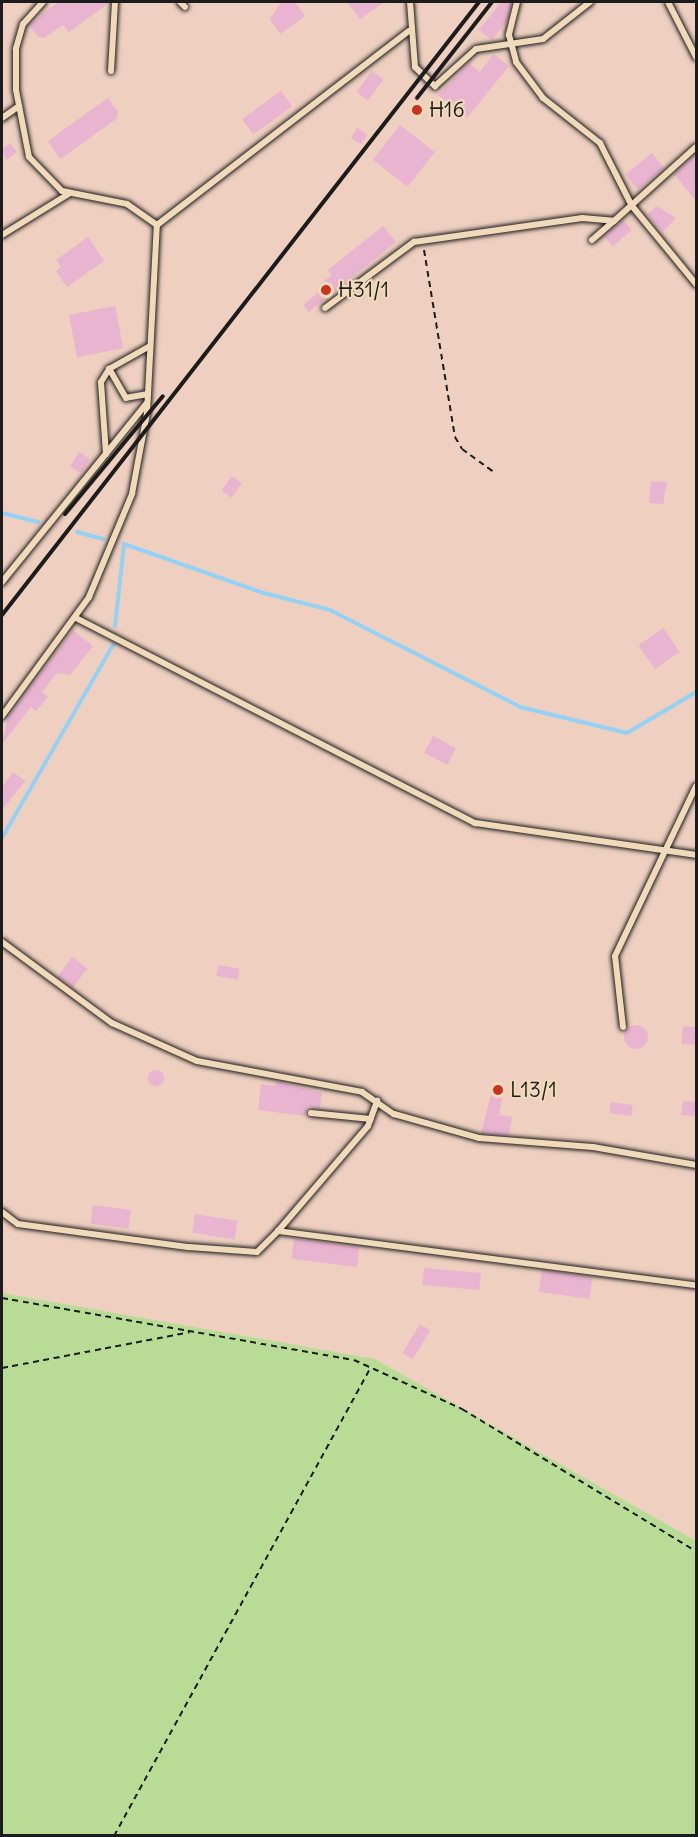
<!DOCTYPE html>
<html>
<head>
<meta charset="utf-8">
<style>
  body { margin:0 }
  #map { position:relative; width:698px; height:1837px; overflow:hidden; background:#f0dab9; font-family:Delius,sans-serif }
  div>[style] { position:absolute }
  .built>* { inset:0; background:#eecfc0 }
  .green>* { inset:0; background:#b8dc96 }
  .stream>* { height:4px; margin:-2px; padding:0 2px; transform-origin:2px; border-radius:2px; background:#94d2f5 }
  .building>* { inset:0; background:#e9b4d0; transform-origin:0 0 }
  .round { border-radius:50% }
  .path>* { height:2px; margin-top:-1px; transform-origin:0; background:repeating-linear-gradient(90deg,#1c1c1c 0 6px,transparent 0 10.5px) }
  .roads { filter:drop-shadow(0 0 2px #1c1c1c) drop-shadow(0 0 2px #1c1c1c) }
  .service>* { height:6px; margin:-3px; padding:0 3px; transform-origin:3px; border-radius:3px; background:#f0dab9 }
  .rail>* { height:4px; margin:-2px; padding:0 2px; transform-origin:2px; border-radius:2px; background:#1c1c1c }
  .dots>* { width:16px; height:16px; translate:-50% -50%; box-sizing:border-box; border:3px solid #f0dab9; border-radius:50% }
  span { translate:-50% -50%; white-space:nowrap; text-align:center; line-height:1.15; -webkit-text-stroke:4.5px #f0dab9; paint-order:stroke }
  .poi-label { font-size:21px; color:#1c1c1c }
  .left { translate:0 -50%; text-align:left }
  .frame { position:absolute; inset:0; border:3px solid #1c1c1c; pointer-events:none }
</style>
</head>
<body>
<div id="map">
  <div class="built">
    <div style="clip-path:polygon(2px 2px,696px 2px,696px 1541px,375px 1359px,2px 1293px)"></div>
  </div>
  <div class="green">
    <div style="clip-path:polygon(2px 1293px,375px 1359px,696px 1541px,696px 1835px,2px 1835px)"></div>
  </div>
  <div class="stream">
    <div style="left:2px;top:513px;width:37px;rotate:14deg"></div>
    <div style="left:77px;top:532px;width:27px;rotate:15deg"></div>
    <div style="left:115px;top:626px;width:82px;rotate:-83.7deg"></div>
    <div style="left:124px;top:544px;width:144px;rotate:19.4deg"></div>
    <div style="left:260px;top:592px;width:72px;rotate:14.4deg"></div>
    <div style="left:330px;top:610px;width:213px;rotate:27deg"></div>
    <div style="left:520px;top:707px;width:110px;rotate:13.7deg"></div>
    <div style="left:627px;top:733px;width:80px;rotate:-30.7deg"></div>
    <div style="left:2px;top:838px;width:223px;rotate:-60.1deg"></div>
  </div>
  <div class="building">
    <div style="clip-path:polygon(58px 2px,110px 2px,69px 32px,63px 25px,44px 38px,37px 36px,29px 25px)"></div>
    <div style="clip-path:polygon(281px 2px,295px 2px,305px 16px,280px 34px,270px 19px)"></div>
    <div style="clip-path:polygon(347px 2px,384px 2px,360px 19px)"></div>
    <div style="clip-path:polygon(501px 2px,512px 2px,507px 21px,492px 40px,479px 30px)"></div>
    <div style="clip-path:polygon(493px 54px,509px 66px,467px 118px,438px 95px,469px 63px,480px 72px)"></div>
    <div style="left:372px;top:71px;width:14px;height:26px;rotate:36deg"></div>
    <div style="left:281px;top:91px;width:19px;height:48px;rotate:54deg"></div>
    <div style="clip-path:polygon(108px 98px,118px 112px,116px 119px,60px 159px,48px 141px)"></div>
    <div style="left:400px;top:125px;width:44px;height:44px;rotate:38deg"></div>
    <div style="left:357px;top:128px;width:12px;height:12px;rotate:31deg"></div>
    <div style="clip-path:polygon(10px 143px,17px 152px,6px 160px,2px 149px)"></div>
    <div style="left:652px;top:153px;width:19px;height:34px;rotate:51deg"></div>
    <div style="clip-path:polygon(696px 154px,696px 201px,674px 174px)"></div>
    <div style="clip-path:polygon(657px 206px,676px 218px,662px 232px,647px 214px)"></div>
    <div style="left:623px;top:220px;width:13px;height:25px;rotate:48deg"></div>
    <div style="clip-path:polygon(383px 226px,396px 242px,309px 312px,303px 305px,323px 288px,320px 284px,332px 275px,328px 270px)"></div>
    <div style="clip-path:polygon(88px 237px,104px 261px,67px 287px,56px 271px,61px 267px,56px 260px)"></div>
    <div style="left:115px;top:306px;width:43px;height:47px;rotate:79deg"></div>
    <div style="left:79px;top:452px;width:13px;height:17px;rotate:32deg"></div>
    <div style="left:232px;top:476px;width:12px;height:18px;rotate:35deg"></div>
    <div style="clip-path:polygon(651px 481px,667px 482px,663px 504px,649px 503px)"></div>
    <div style="left:663px;top:628px;width:29px;height:30px;rotate:55deg"></div>
    <div style="clip-path:polygon(73px 630px,93px 646px,70px 675px,57px 673px,42px 692px,48px 697px,36px 711px,31px 707px,2px 744px,8px 717px)"></div>
    <div style="left:433px;top:736px;width:26px;height:19px;rotate:28deg"></div>
    <div style="clip-path:polygon(13px 772px,25px 781px,2px 810px,2px 787px)"></div>
    <div style="left:72px;top:957px;width:19px;height:24px;rotate:36deg"></div>
    <div style="left:218px;top:965px;width:22px;height:11px;rotate:10deg"></div>
    <div class="round" style="left:624px;top:1025px;width:24px;height:24px"></div>
    <div style="left:683px;top:1026px;width:13px;height:18px;rotate:4deg"></div>
    <div class="round" style="left:148px;top:1070px;width:16px;height:16px"></div>
    <div style="clip-path:polygon(276px 1081px,322px 1093px,320px 1108px,307px 1106px,305px 1116px,258px 1110px,261px 1084px,275px 1086px)"></div>
    <div style="clip-path:polygon(494px 1084px,504px 1086px,499px 1115px,512px 1117px,509px 1135px,481px 1133px)"></div>
    <div style="clip-path:polygon(683px 1101px,696px 1102px,696px 1116px,681px 1115px)"></div>
    <div style="left:611px;top:1102px;width:22px;height:11px;rotate:8deg"></div>
    <div style="left:93px;top:1205px;width:38px;height:19px;rotate:7deg"></div>
    <div style="left:195px;top:1214px;width:43px;height:19px;rotate:9deg"></div>
    <div style="left:294px;top:1239px;width:66px;height:20px;rotate:7deg"></div>
    <div style="left:424px;top:1268px;width:57px;height:17px;rotate:5deg"></div>
    <div style="left:542px;top:1270px;width:51px;height:22px;rotate:8deg"></div>
    <div style="left:420px;top:1324px;width:12px;height:34px;rotate:31deg"></div>
  </div>
  <div class="path">
    <div style="left:424px;top:250px;width:190px;rotate:80.6deg"></div>
    <div style="left:455px;top:437px;width:14px;rotate:60deg"></div>
    <div style="left:462px;top:449px;width:39px;rotate:36deg"></div>
    <div style="left:2px;top:1298px;width:357px;rotate:10deg"></div>
    <div style="left:354px;top:1360px;width:119px;rotate:24.4deg"></div>
    <div style="left:462px;top:1409px;width:274px;rotate:31.3deg"></div>
    <div style="left:2px;top:1368px;width:191px;rotate:-10.8deg"></div>
    <div style="left:114px;top:1836px;width:535px;rotate:-61.28deg"></div>
  </div>
  <div class="roads">
    <div class="service">
      <div style="left:43px;top:2px;width:30px;rotate:132deg"></div>
      <div style="left:23px;top:24px;width:26px;rotate:106deg"></div>
      <div style="left:16px;top:49px;width:41px;rotate:90deg"></div>
      <div style="left:16px;top:90px;width:68px;rotate:79deg"></div>
      <div style="left:29px;top:157px;width:47px;rotate:45.9deg"></div>
      <div style="left:62px;top:191px;width:66px;rotate:11.3deg"></div>
      <div style="left:127px;top:204px;width:37px;rotate:35deg"></div>
      <div style="left:157px;top:225px;width:318px;rotate:-37.6deg"></div>
      <div style="left:180px;top:2px;width:7px;rotate:45deg"></div>
      <div style="left:410px;top:2px;width:65px;rotate:85.6deg"></div>
      <div style="left:415px;top:67px;width:28px;rotate:44deg"></div>
      <div style="left:435px;top:86px;width:55px;rotate:-42.1deg"></div>
      <div style="left:476px;top:49px;width:68px;rotate:-8.5deg"></div>
      <div style="left:543px;top:39px;width:60px;rotate:-38.2deg"></div>
      <div style="left:517px;top:2px;width:34px;rotate:104deg"></div>
      <div style="left:509px;top:35px;width:28px;rotate:75deg"></div>
      <div style="left:516px;top:62px;width:45px;rotate:53.1deg"></div>
      <div style="left:543px;top:98px;width:73px;rotate:38.3deg"></div>
      <div style="left:600px;top:143px;width:71px;rotate:63.1deg"></div>
      <div style="left:632px;top:206px;width:101px;rotate:50.6deg"></div>
      <div style="left:668px;top:2px;width:62px;rotate:63deg"></div>
      <div style="left:111px;top:71px;width:69px;rotate:-86.7deg"></div>
      <div style="left:2px;top:118px;width:21px;rotate:-35deg"></div>
      <div style="left:2px;top:235px;width:80px;rotate:-31.7deg"></div>
      <div style="left:592px;top:240px;width:29px;rotate:-41deg"></div>
      <div style="left:325px;top:308px;width:111px;rotate:-36.6deg"></div>
      <div style="left:414px;top:242px;width:170px;rotate:-8.1deg"></div>
      <div style="left:582px;top:218px;width:32px;rotate:5deg"></div>
      <div style="left:614px;top:221px;width:110px;rotate:-42.1deg"></div>
      <div style="left:148px;top:394px;width:22px;rotate:170deg"></div>
      <div style="left:126px;top:398px;width:34px;rotate:-120deg"></div>
      <div style="left:109px;top:369px;width:47px;rotate:-29.3deg"></div>
      <div style="left:106px;top:454px;width:72px;rotate:-94deg"></div>
      <div style="left:101px;top:382px;width:15px;rotate:-58deg"></div>
      <div style="left:2px;top:582px;width:230px;rotate:-51deg"></div>
      <div style="left:76px;top:618px;width:449px;rotate:27.2deg"></div>
      <div style="left:475px;top:823px;width:223px;rotate:8.2deg"></div>
      <div style="left:2px;top:716px;width:147px;rotate:-53.8deg"></div>
      <div style="left:89px;top:597px;width:112px;rotate:-67.3deg"></div>
      <div style="left:132px;top:494px;width:82px;rotate:-79.5deg"></div>
      <div style="left:147px;top:413px;width:188px;rotate:-87deg"></div>
      <div style="left:2px;top:942px;width:137px;rotate:36.4deg"></div>
      <div style="left:112px;top:1023px;width:93px;rotate:24.1deg"></div>
      <div style="left:197px;top:1061px;width:168px;rotate:10.6deg"></div>
      <div style="left:362px;top:1092px;width:39px;rotate:35deg"></div>
      <div style="left:394px;top:1114px;width:88px;rotate:15.8deg"></div>
      <div style="left:479px;top:1138px;width:114px;rotate:4.5deg"></div>
      <div style="left:593px;top:1147px;width:105px;rotate:9.9deg"></div>
      <div style="left:623px;top:1027px;width:71px;rotate:-96.4deg"></div>
      <div style="left:615px;top:956px;width:188px;rotate:-64.5deg"></div>
      <div style="left:311px;top:1113px;width:60px;rotate:5.7deg"></div>
      <div style="left:2px;top:1212px;width:20px;rotate:37deg"></div>
      <div style="left:18px;top:1224px;width:173px;rotate:7.7deg"></div>
      <div style="left:189px;top:1247px;width:68px;rotate:4.2deg"></div>
      <div style="left:257px;top:1252px;width:30px;rotate:-45deg"></div>
      <div style="left:278px;top:1231px;width:421px;rotate:7.4deg"></div>
      <div style="left:278px;top:1231px;width:138px;rotate:-49.4deg"></div>
      <div style="left:368px;top:1126px;width:27px;rotate:-70deg"></div>
    </div>
  </div>
  <div class="rail">
    <div style="left:417px;top:98px;width:122px;rotate:-52deg"></div>
    <div style="left:65px;top:514px;width:153px;rotate:-50.3deg"></div>
    <div style="left:2px;top:615px;width:777px;rotate:-52.11deg"></div>
  </div>
  <div class="dots">
    <div style="left:417px;top:110px;background:#c8321e"></div>
    <div style="left:326px;top:290px;background:#c8321e"></div>
    <div style="left:498px;top:1090px;background:#c8321e"></div>
  </div>
  <div class="poi-label">
    <span class="left" style="left:429px;top:110px">H16</span>
    <span class="left" style="left:338px;top:290px">H31/1</span>
    <span class="left" style="left:510px;top:1090px">L13/1</span>
  </div>
  <div class="frame"></div>
</div>
</body>
</html>
